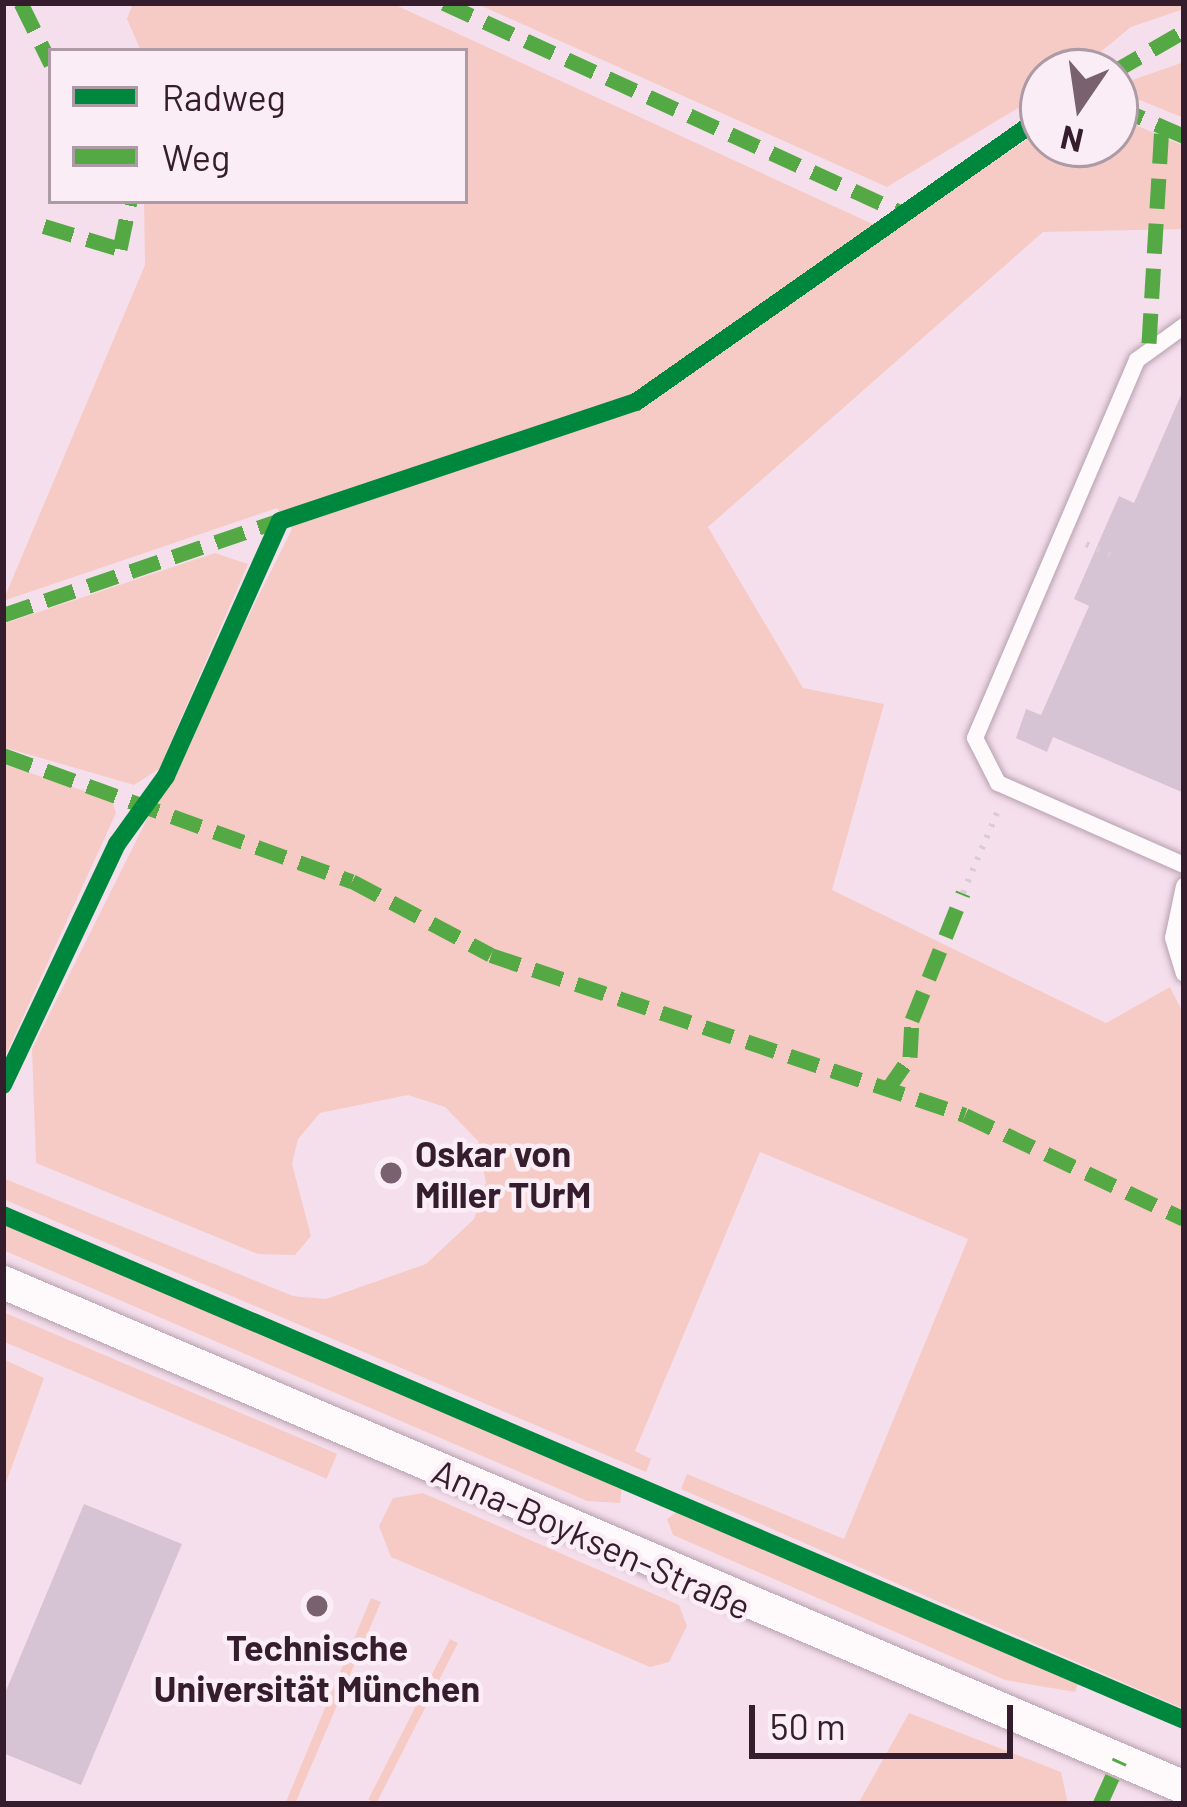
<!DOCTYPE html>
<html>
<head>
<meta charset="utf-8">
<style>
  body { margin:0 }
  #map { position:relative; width:1187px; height:1807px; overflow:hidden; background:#f6dfed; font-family:Barlow,sans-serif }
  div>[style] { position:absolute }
  .green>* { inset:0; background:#f6cbc6; transform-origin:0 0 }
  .building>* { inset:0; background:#d6c3d4 }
  .path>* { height:6px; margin-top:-3px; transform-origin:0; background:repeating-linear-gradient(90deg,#d5ced3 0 3px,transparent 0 12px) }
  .roads { filter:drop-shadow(0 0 3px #b6a0ae) drop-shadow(0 0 3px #b6a0ae) }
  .lane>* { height:16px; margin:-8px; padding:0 8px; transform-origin:8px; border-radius:8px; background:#fefafc }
  .street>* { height:33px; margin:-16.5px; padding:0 16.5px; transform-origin:16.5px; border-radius:16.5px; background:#fefafc }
  .quiet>* { height:15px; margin-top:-7.5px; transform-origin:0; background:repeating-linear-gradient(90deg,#54a944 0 30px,transparent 0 45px) }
  .cycleway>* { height:18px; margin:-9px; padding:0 9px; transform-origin:9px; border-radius:9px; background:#00873e }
  .dots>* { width:33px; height:33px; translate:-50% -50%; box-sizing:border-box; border:6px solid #fbedf5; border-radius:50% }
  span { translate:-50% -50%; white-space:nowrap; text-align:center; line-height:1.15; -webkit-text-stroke:9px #fbedf5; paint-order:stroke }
  .poi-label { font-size:36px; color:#351d2d; font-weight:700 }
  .left { translate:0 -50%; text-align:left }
  .street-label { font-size:36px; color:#351d2d }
  .frame { position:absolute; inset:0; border:6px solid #351d2d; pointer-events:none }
  .legend { position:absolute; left:48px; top:48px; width:420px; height:156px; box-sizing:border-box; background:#fbedf5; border:3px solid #ac9aa5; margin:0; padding:15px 21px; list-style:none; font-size:36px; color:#351d2d }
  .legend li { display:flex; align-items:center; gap:24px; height:60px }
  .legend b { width:60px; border:3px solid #ac9aa5 }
  .north { position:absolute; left:1019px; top:48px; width:120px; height:120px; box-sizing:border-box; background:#fbedf5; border:3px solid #ac9aa5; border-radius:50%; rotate:193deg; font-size:33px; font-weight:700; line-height:48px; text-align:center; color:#351d2d }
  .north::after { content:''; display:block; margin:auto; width:42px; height:54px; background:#796170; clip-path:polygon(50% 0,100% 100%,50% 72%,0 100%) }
  .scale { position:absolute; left:749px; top:1705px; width:264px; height:54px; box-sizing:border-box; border:6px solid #351d2d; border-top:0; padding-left:15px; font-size:36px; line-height:42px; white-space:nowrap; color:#351d2d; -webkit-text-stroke:9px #fbedf5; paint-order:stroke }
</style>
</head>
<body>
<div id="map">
  <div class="green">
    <div style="clip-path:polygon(133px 3px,391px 3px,888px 231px,1043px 129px,1043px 144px,1115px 144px,1115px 116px,1184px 146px,1184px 229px,1043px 232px,708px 527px,803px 688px,884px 704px,832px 890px,1106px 1023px,1170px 987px,1184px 1015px,1184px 1709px,681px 1489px,687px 1474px,844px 1539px,968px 1239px,760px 1152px,635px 1451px,651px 1459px,646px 1472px,3px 1199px,3px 1178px,293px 1296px,326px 1299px,426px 1264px,474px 1219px,486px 1183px,478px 1141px,445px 1107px,408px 1095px,320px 1113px,298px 1139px,292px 1164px,311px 1236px,295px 1255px,258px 1254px,36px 1163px,32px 1049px,292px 529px,277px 508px,3px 601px,145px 265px,144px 201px,465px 201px,465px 51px,141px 51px,127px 19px)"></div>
    <div style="clip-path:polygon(475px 3px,1184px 3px,1184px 9px,1131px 27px,1076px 72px,1043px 72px,1043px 93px,887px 187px)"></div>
    <div style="clip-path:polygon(1184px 62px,1184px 118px,1115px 90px,1115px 86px)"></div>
    <div style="clip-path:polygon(215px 553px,248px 564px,159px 769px,134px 785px,3px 747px,3px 624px)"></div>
    <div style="clip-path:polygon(3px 764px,112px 800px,116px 813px,3px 1061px)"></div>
    <div style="clip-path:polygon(3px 1222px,622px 1486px,620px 1503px,587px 1501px,3px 1250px)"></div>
    <div style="left:3px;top:1312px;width:363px;height:27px;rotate:23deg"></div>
    <div style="clip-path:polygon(3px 1359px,44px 1378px,3px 1491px)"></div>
    <div style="clip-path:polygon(423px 1493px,679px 1605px,687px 1626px,669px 1662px,650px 1667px,391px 1557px,379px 1526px,393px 1498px)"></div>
    <div style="clip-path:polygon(678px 1511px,1079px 1681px,1075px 1692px,1005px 1680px,673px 1535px,667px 1519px)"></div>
    <div style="clip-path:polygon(371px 1598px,381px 1602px,295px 1804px,285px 1804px)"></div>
    <div style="left:450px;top:1639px;width:9px;height:180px;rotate:27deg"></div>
    <div style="clip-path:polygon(909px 1713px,1061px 1772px,1068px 1804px,858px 1804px)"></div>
  </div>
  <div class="building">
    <div style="clip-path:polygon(1184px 388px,1184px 793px,1053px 737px,1047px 752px,1016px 738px,1026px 709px,1041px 715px,1089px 606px,1074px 599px,1119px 496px,1134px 503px)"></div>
    <div style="clip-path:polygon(84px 1504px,182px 1544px,81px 1785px,3px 1753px,3px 1698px)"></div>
  </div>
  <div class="path">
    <div style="left:1086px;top:544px;width:27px;rotate:24deg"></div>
    <div style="left:963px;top:893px;width:92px;rotate:-67deg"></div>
  </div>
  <div class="roads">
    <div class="lane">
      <div style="left:1184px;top:326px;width:58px;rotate:144.1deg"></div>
      <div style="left:1137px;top:360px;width:411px;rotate:113.2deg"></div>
      <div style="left:975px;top:738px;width:51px;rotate:62.9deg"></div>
      <div style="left:998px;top:783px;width:203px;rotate:23.8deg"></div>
      <div style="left:1184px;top:886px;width:53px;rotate:101.9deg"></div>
      <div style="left:1173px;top:938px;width:37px;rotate:73deg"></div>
    </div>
    <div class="street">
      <div style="left:3px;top:1282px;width:1284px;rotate:23.15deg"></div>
    </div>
  </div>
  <div class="quiet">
    <div style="left:21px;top:3px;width:68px;rotate:63.8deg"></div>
    <div style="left:444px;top:3px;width:499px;rotate:24.6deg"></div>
    <div style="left:1113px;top:72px;width:82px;rotate:-30deg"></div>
    <div style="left:1115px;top:106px;width:75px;rotate:23.5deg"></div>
    <div style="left:44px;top:226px;width:79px;rotate:16.8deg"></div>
    <div style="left:120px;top:249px;width:49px;rotate:-78.2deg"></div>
    <div style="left:1149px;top:343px;width:216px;rotate:-86.6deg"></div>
    <div style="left:3px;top:615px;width:294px;rotate:-18.9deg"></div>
    <div style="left:3px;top:755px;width:371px;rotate:19.9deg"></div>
    <div style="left:352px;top:881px;width:157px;rotate:28deg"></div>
    <div style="left:491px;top:955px;width:500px;rotate:18.65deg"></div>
    <div style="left:965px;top:1115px;width:242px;rotate:25.4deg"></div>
    <div style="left:887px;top:1090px;width:40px;rotate:-55.1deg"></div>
    <div style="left:910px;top:1057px;width:37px;rotate:-87deg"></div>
    <div style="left:912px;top:1020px;width:137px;rotate:-68.1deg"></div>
    <div style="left:1100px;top:1804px;width:48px;rotate:-65.6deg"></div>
  </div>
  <div class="cycleway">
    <div style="left:3px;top:1085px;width:267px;rotate:-64.7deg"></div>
    <div style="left:117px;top:844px;width:84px;rotate:-54.2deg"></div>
    <div style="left:166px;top:776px;width:279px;rotate:-65.9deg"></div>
    <div style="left:280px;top:521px;width:375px;rotate:-18.5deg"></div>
    <div style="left:636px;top:402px;width:497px;rotate:-35.1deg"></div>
    <div style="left:3px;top:1215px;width:1284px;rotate:23.15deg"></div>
  </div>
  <div class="dots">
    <div style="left:391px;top:1173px;background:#796170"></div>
    <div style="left:317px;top:1606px;background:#796170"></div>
  </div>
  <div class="poi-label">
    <span class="left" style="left:415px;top:1173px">Oskar von<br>Miller TUrM</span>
    <span style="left:317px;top:1667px">Technische<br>Universität München</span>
  </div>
  <div class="street-label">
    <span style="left:592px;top:1538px;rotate:24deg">Anna-Boyksen-Straße</span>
  </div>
  <div class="frame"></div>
  <ul class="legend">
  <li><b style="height:15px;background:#00873e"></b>Radweg</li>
  <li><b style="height:15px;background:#54a944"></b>Weg</li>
  </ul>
  <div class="north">N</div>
  <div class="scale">50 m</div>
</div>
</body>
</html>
